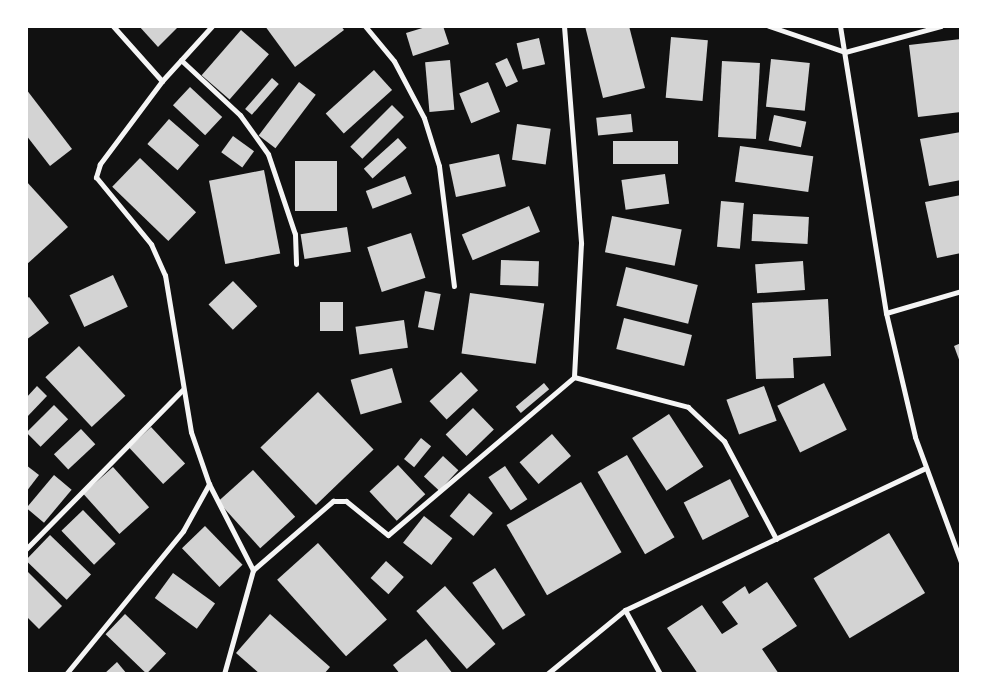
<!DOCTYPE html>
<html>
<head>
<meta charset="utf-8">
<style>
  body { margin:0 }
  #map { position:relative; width:987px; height:700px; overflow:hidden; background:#111; font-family:"Roboto Condensed",sans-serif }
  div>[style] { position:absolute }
  .building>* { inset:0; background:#d3d3d3; transform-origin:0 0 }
  .minor>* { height:5px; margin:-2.5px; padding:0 2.5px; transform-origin:2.5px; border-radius:2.5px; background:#f5f5f5 }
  span { translate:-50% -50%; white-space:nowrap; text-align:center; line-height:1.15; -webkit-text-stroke:5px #fff; paint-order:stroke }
  .frame { position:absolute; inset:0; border:28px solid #fff; pointer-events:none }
</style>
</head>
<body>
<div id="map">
  <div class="building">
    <div style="clip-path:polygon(139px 26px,179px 26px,158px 47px)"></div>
    <div style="clip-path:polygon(265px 26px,341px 26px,344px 30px,295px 67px)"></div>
    <div style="clip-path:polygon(429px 26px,443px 26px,449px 44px,413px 56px,406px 33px)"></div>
    <div style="clip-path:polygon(585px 26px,629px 26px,645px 88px,603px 98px)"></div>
    <div style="left:241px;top:30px;width:37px;height:60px;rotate:41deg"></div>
    <div style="left:671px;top:37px;width:37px;height:61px;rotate:5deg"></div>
    <div style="left:539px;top:38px;width:27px;height:23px;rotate:77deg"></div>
    <div style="clip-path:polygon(961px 39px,961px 112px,918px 117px,909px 45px)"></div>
    <div style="left:507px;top:58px;width:26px;height:13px;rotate:65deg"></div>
    <div style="left:771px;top:59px;width:39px;height:48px;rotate:6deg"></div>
    <div style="left:450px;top:60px;width:50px;height:25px;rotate:85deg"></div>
    <div style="left:722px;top:61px;width:38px;height:76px;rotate:3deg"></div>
    <div style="left:374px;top:70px;width:27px;height:65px;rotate:48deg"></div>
    <div style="left:272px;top:78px;width:9px;height:41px;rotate:41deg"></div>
    <div style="left:299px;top:82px;width:21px;height:67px;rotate:37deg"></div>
    <div style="left:488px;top:82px;width:32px;height:31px;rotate:68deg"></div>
    <div style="left:190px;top:87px;width:44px;height:25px;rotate:43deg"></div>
    <div style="clip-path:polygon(26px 89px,72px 149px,50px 166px,26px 135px)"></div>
    <div style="left:392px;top:105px;width:17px;height:59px;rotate:45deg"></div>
    <div style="left:631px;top:114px;width:18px;height:35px;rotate:84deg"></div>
    <div style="left:774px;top:115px;width:33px;height:26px;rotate:12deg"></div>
    <div style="left:169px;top:119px;width:40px;height:33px;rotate:41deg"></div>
    <div style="left:517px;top:124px;width:34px;height:36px;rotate:8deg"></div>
    <div style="clip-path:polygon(961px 132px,961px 180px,929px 186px,920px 139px)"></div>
    <div style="left:233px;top:136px;width:26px;height:20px;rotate:36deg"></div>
    <div style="left:398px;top:138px;width:13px;height:46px;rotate:48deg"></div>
    <div style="left:678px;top:141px;width:23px;height:65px;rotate:90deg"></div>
    <div style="left:740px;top:146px;width:74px;height:36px;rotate:8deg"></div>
    <div style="left:499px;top:154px;width:33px;height:51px;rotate:78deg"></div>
    <div style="left:140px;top:158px;width:78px;height:40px;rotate:44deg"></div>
    <div style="left:295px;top:161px;width:42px;height:50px"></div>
    <div style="left:264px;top:170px;width:85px;height:56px;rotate:79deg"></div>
    <div style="left:665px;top:174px;width:30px;height:44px;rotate:82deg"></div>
    <div style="left:405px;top:176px;width:19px;height:42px;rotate:69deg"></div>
    <div style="clip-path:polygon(26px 181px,68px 227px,26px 265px)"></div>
    <div style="clip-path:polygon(961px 195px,961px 253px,937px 258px,925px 202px)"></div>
    <div style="left:721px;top:201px;width:23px;height:46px;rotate:5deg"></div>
    <div style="left:529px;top:206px;width:28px;height:73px;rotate:67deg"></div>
    <div style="left:753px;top:214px;width:56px;height:27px;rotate:3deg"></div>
    <div style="left:612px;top:216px;width:71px;height:37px;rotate:11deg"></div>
    <div style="left:347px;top:227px;width:25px;height:47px;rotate:81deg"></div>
    <div style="left:411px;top:233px;width:47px;height:46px;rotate:72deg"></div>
    <div style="left:501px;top:260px;width:38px;height:25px;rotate:2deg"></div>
    <div style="left:803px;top:261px;width:29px;height:48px;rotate:86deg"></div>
    <div style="left:626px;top:267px;width:74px;height:40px;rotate:14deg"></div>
    <div style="left:113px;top:275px;width:35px;height:48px;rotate:65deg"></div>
    <div style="left:233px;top:281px;width:35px;height:34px;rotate:46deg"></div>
    <div style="left:425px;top:291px;width:16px;height:37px;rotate:11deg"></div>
    <div style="left:470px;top:293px;width:75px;height:61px;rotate:8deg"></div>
    <div style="clip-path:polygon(29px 297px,49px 323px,26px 340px,26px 299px)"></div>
    <div style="clip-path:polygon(828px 299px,831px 356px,793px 358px,794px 378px,756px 379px,752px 303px)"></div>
    <div style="left:320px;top:302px;width:23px;height:29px"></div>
    <div style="left:624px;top:318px;width:70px;height:32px;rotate:14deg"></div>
    <div style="left:404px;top:320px;width:28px;height:49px;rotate:82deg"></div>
    <div style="clip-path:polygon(961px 343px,961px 365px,954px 346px)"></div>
    <div style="left:79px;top:346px;width:68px;height:46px;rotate:47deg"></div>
    <div style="left:392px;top:368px;width:36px;height:43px;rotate:74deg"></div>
    <div style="left:461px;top:372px;width:25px;height:43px;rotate:47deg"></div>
    <div style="left:544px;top:383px;width:8px;height:37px;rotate:50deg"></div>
    <div style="left:824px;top:383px;width:52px;height:52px;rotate:64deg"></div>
    <div style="clip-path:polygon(37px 386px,47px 396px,26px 418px,26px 398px)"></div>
    <div style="left:764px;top:386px;width:37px;height:40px;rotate:70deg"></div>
    <div style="left:318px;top:392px;width:80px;height:80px;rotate:46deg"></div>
    <div style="left:54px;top:405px;width:20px;height:39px;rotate:45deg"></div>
    <div style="left:473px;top:408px;width:30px;height:38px;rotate:46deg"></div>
    <div style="left:669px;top:414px;width:63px;height:44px;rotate:57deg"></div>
    <div style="left:151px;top:427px;width:50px;height:30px;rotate:47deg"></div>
    <div style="left:81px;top:429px;width:21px;height:37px;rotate:47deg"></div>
    <div style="left:552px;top:434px;width:29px;height:43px;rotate:49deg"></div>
    <div style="left:421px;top:438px;width:13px;height:27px;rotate:39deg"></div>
    <div style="left:627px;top:455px;width:95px;height:34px;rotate:60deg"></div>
    <div style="left:443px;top:456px;width:21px;height:28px;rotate:43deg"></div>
    <div style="clip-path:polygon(26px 465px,39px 475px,26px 492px)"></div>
    <div style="left:398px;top:465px;width:40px;height:39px;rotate:47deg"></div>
    <div style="left:505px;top:466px;width:40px;height:20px;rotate:56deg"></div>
    <div style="left:113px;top:467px;width:54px;height:40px;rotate:48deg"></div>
    <div style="left:253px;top:470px;width:63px;height:47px;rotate:48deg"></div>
    <div style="left:54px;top:475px;width:23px;height:43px;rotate:40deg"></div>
    <div style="left:730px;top:479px;width:42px;height:52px;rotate:63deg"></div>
    <div style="left:581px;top:482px;width:81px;height:86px;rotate:60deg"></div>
    <div style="left:469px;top:493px;width:31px;height:30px;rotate:40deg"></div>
    <div style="left:83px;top:510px;width:47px;height:30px;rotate:46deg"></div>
    <div style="left:424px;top:516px;width:36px;height:34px;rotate:38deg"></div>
    <div style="left:205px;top:526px;width:54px;height:32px;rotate:46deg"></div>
    <div style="left:889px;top:533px;width:70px;height:88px;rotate:59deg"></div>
    <div style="left:50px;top:535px;width:57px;height:35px;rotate:44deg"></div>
    <div style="left:318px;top:543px;width:103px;height:55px;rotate:48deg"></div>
    <div style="left:386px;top:561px;width:24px;height:23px;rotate:42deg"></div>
    <div style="left:495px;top:568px;width:56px;height:27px;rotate:57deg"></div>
    <div style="clip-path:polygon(26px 570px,62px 606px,39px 629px,26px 616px)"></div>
    <div style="left:173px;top:573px;width:52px;height:31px;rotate:36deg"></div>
    <div style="clip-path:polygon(767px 582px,797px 626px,762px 649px,779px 674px,698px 674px,667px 628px,702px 605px,722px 634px,738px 624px,722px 602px,745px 586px,749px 594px)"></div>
    <div style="left:445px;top:586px;width:77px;height:38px;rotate:49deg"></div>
    <div style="left:125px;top:614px;width:57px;height:28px;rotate:44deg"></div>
    <div style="clip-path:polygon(270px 614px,330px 667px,324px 674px,260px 674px,236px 653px)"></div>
    <div style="clip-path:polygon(426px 639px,453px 674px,400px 674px,393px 665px)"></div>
    <div style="clip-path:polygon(117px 662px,127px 674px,104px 674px)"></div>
  </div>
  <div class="minor">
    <div style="left:113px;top:26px;width:74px;rotate:48.3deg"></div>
    <div style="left:212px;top:26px;width:74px;rotate:132.3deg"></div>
    <div style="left:162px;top:81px;width:104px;rotate:126.8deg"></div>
    <div style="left:100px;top:164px;width:14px;rotate:107deg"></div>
    <div style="left:96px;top:177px;width:87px;rotate:50.6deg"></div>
    <div style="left:151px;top:244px;width:34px;rotate:66deg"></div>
    <div style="left:165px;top:275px;width:159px;rotate:80.6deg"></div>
    <div style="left:191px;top:432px;width:55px;rotate:70.9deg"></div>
    <div style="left:209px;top:484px;width:97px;rotate:62.9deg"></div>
    <div style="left:365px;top:26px;width:45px;rotate:50.4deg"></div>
    <div style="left:394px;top:61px;width:64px;rotate:62.2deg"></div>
    <div style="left:424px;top:118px;width:50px;rotate:72.6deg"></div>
    <div style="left:439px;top:166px;width:121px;rotate:82.9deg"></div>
    <div style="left:564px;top:26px;width:218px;rotate:85.5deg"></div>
    <div style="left:581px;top:243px;width:134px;rotate:93deg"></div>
    <div style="left:574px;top:377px;width:118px;rotate:14.7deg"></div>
    <div style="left:688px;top:407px;width:50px;rotate:43.4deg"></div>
    <div style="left:724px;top:441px;width:111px;rotate:62deg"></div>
    <div style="left:769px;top:26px;width:80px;rotate:18.9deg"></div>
    <div style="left:840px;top:26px;width:291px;rotate:80.9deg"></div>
    <div style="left:886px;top:313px;width:127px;rotate:76.8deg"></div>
    <div style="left:915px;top:437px;width:133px;rotate:69.8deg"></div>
    <div style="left:845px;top:52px;width:99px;rotate:-15.2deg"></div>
    <div style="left:181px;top:60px;width:81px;rotate:43deg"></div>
    <div style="left:240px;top:115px;width:48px;rotate:54.3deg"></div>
    <div style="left:268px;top:154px;width:84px;rotate:71.4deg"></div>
    <div style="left:295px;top:234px;width:30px;rotate:88deg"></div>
    <div style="left:886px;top:313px;width:78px;rotate:-16.3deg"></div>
    <div style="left:26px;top:549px;width:223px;rotate:-45.5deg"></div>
    <div style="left:625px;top:610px;width:73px;rotate:61.3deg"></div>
    <div style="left:66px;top:674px;width:185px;rotate:-50.7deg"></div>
    <div style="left:183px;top:531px;width:54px;rotate:-61deg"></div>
    <div style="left:224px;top:674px;width:108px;rotate:-74.4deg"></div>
    <div style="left:253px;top:570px;width:106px;rotate:-40.8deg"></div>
    <div style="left:333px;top:501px;width:13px"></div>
    <div style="left:346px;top:501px;width:54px;rotate:39deg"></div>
    <div style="left:388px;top:535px;width:244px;rotate:-40.3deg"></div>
    <div style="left:547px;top:674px;width:101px;rotate:-39.4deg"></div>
    <div style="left:625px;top:610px;width:332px;rotate:-25.3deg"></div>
  </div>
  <div class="frame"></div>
</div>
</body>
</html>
